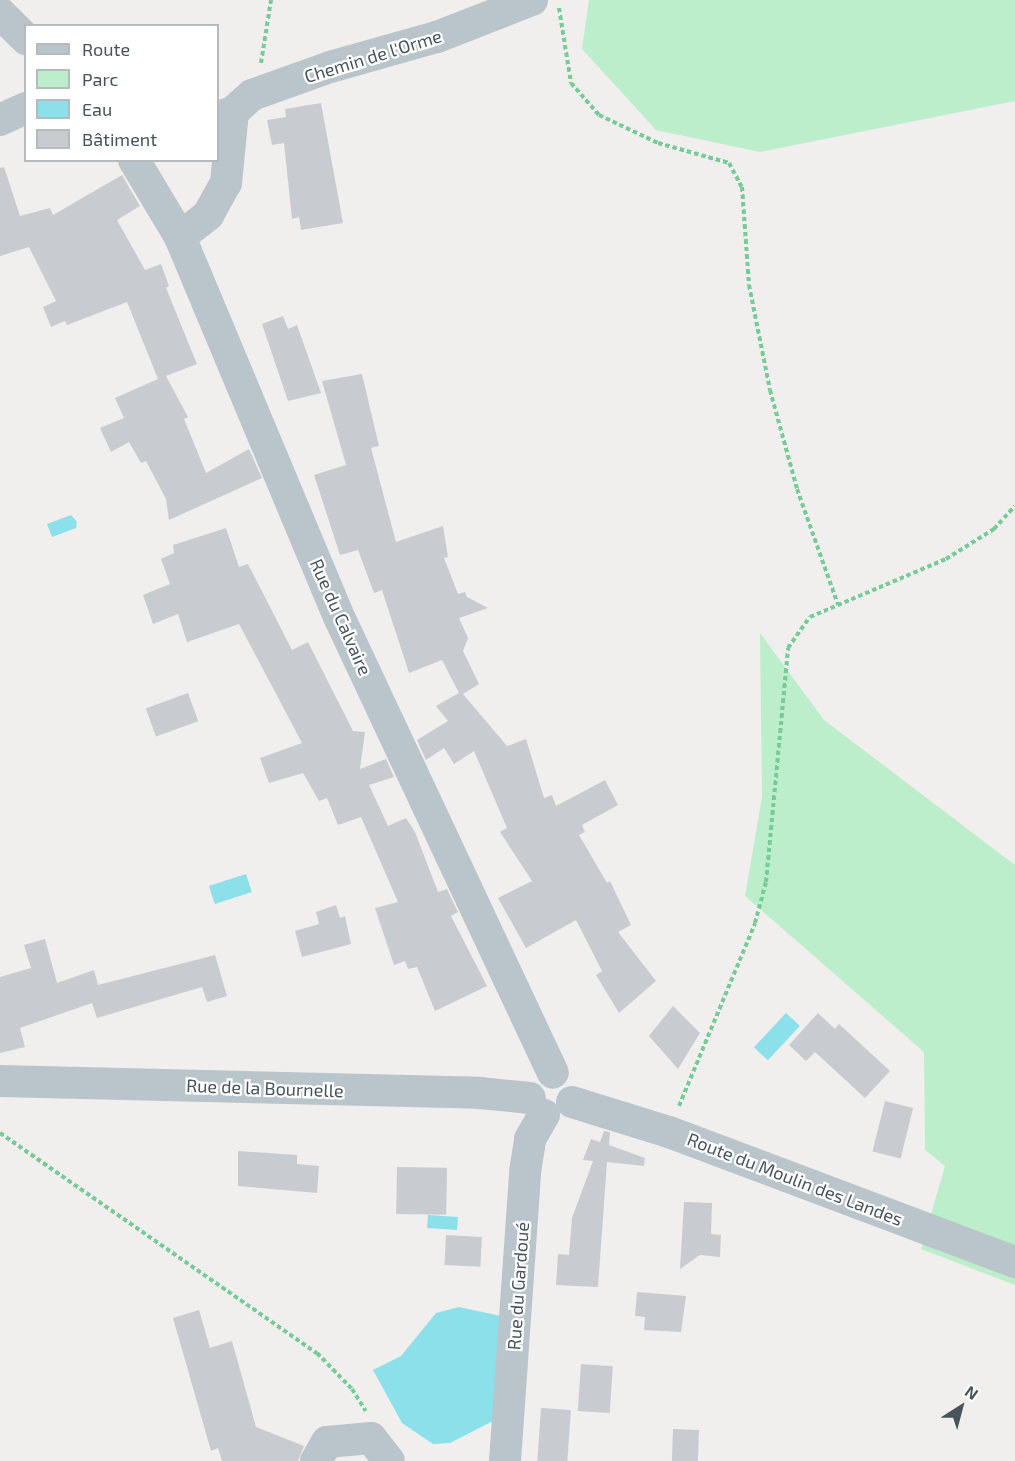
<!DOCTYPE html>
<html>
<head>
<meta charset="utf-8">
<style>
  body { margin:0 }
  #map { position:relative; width:1015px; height:1461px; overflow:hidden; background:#f1eeee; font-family:"Exo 2",sans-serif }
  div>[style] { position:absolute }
  .green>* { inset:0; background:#bdeecb }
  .water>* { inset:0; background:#8ce0e9; transform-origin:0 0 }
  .building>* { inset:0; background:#c8ccd1; transform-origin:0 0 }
  .path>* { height:4px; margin-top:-2px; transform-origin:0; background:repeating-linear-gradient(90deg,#76cb98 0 4.5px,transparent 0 7.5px) }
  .minor>* { height:32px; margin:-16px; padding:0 16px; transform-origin:16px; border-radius:16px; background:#bac4cb }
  span { translate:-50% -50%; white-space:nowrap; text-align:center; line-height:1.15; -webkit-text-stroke:4.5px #fff; paint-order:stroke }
  .street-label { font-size:18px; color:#47545b }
  .legend { position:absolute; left:24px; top:24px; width:195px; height:138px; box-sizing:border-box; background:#fff; border:2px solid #b5bbbd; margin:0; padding:8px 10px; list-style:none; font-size:18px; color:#47545b }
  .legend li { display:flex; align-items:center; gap:12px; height:30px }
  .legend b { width:30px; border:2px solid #b5bbbd }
  .north { position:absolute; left:931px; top:1377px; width:60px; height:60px; -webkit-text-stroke:4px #fff; paint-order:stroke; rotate:36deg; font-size:16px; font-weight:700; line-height:24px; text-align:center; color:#47545b }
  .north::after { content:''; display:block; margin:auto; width:21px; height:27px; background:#47545b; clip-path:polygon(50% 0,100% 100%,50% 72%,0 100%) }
</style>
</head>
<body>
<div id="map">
  <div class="green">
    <div style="clip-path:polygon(589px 0,1015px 0,1015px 101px,760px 152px,656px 130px,582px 49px)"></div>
    <div style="clip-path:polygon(760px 633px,824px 720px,1015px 865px,1015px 1285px,921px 1249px,945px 1166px,925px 1150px,924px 1052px,745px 896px,762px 797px)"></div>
  </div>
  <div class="water">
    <div style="clip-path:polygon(71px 515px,77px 522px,76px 528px,52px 537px,47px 524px)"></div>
    <div style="left:246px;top:874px;width:19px;height:39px;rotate:72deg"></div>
    <div style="left:786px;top:1013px;width:19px;height:47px;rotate:43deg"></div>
    <div style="left:428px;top:1215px;width:30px;height:13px;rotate:4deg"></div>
    <div style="clip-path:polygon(459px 1307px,501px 1316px,493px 1421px,450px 1443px,433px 1444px,402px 1423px,373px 1370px,401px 1356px,436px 1313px)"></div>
  </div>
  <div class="building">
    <div style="clip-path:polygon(321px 103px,343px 223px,301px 230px,299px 217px,292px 219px,284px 143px,272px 145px,267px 120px,286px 117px,285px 109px)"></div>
    <div style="clip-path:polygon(4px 167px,20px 216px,50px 208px,53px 215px,122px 175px,140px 206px,117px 220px,145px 270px,161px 264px,169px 286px,166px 288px,197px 364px,166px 376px,188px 417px,184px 419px,206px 473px,249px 449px,262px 478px,169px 520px,166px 499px,146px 461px,141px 463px,129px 442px,111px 452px,100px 428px,124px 418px,115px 398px,158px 379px,127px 302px,67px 325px,65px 321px,51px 327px,43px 307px,56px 301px,29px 247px,0 256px,0 168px)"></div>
    <div style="clip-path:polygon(283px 316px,288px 329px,297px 325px,321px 393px,288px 401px,262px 324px)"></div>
    <div style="clip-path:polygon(362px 374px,379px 446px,371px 448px,396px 542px,443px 526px,448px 557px,444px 558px,458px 594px,465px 592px,467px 597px,488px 608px,459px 618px,468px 638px,463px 651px,479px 684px,463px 694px,507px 746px,526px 739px,544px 798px,552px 795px,556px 806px,605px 780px,618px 805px,582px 825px,585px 832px,579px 835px,607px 883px,610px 881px,631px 925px,618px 932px,656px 981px,619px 1013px,596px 975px,602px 971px,576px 920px,526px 948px,498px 898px,532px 881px,500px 832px,507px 828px,474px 751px,454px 764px,444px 748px,426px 760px,417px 740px,448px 721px,436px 706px,459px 693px,442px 660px,409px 673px,382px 590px,374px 593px,358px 550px,340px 555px,314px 475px,346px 465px,322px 381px)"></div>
    <div style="clip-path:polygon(226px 528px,239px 567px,248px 564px,292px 650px,308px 642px,353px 731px,365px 732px,360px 769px,386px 759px,394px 777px,369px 785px,388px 826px,406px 818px,415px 832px,438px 892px,447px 889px,458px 912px,451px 916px,487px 986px,435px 1011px,417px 967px,408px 969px,405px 961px,394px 965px,375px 908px,398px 902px,361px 817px,338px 825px,327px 798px,319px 801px,303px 773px,269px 783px,260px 758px,302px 743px,239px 624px,187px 642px,178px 614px,153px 624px,143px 595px,170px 584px,161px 559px,174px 553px,173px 545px)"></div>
    <div style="left:188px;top:693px;width:30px;height:45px;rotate:70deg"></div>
    <div style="clip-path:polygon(336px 905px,340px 918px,345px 916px,351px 944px,302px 957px,295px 931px,319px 924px,316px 912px)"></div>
    <div style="clip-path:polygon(45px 939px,57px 983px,94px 970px,98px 985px,215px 955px,227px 996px,207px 1002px,202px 987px,97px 1018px,92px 1003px,20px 1028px,25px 1047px,0 1053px,0 977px,31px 968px,24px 945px)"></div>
    <div style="clip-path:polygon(673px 1006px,700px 1033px,678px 1069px,649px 1036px)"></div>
    <div style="clip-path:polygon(818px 1013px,835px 1029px,839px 1024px,890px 1071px,865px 1098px,815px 1052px,806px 1061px,789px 1045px)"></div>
    <div style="left:885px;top:1101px;width:29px;height:52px;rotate:14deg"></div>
    <div style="clip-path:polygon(604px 1131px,610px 1132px,609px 1145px,645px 1158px,644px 1166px,607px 1162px,598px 1287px,556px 1285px,558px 1254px,569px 1255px,572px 1218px,593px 1161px,583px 1160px,591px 1139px,600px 1142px)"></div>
    <div style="clip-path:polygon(238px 1151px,297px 1155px,297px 1164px,319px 1166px,317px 1193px,238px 1186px)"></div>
    <div style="left:397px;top:1167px;width:50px;height:47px;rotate:1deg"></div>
    <div style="clip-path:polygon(684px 1202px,712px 1203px,711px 1234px,721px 1235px,720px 1257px,700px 1255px,680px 1269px)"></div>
    <div style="left:446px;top:1235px;width:36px;height:30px;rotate:3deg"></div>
    <div style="clip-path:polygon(637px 1292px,686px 1296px,681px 1332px,644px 1330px,645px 1317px,635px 1316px)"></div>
    <div style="clip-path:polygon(199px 1310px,210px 1348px,232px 1341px,256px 1427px,304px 1446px,298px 1461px,222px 1461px,218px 1448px,211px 1451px,173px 1318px)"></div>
    <div style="left:581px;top:1364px;width:32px;height:47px;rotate:4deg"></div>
    <div style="left:541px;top:1408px;width:30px;height:53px;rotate:4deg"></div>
    <div style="left:673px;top:1429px;width:26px;height:32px;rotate:2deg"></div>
  </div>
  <div class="path">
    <div style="left:559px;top:8px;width:76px;rotate:80.9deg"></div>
    <div style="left:571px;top:83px;width:43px;rotate:48.8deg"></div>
    <div style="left:599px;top:115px;width:65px;rotate:25.4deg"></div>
    <div style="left:658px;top:143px;width:74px;rotate:15.7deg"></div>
    <div style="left:729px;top:163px;width:27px;rotate:62deg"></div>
    <div style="left:742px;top:187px;width:98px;rotate:85.9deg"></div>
    <div style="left:749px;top:285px;width:107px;rotate:78.7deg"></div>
    <div style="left:770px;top:390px;width:103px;rotate:74.7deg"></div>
    <div style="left:797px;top:489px;width:123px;rotate:70.5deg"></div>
    <div style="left:261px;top:63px;width:64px;rotate:-81deg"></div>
    <div style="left:679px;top:1106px;width:198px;rotate:-67.4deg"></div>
    <div style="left:755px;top:923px;width:42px;rotate:-75deg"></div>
    <div style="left:766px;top:882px;width:235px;rotate:-84.6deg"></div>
    <div style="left:788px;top:648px;width:38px;rotate:-55deg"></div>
    <div style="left:810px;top:617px;width:148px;rotate:-23.1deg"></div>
    <div style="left:946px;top:559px;width:57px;rotate:-32deg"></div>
    <div style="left:994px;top:529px;width:31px;rotate:-48deg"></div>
    <div style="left:0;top:1133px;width:386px;rotate:34.8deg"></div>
    <div style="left:317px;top:1353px;width:50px;rotate:45.8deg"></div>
    <div style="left:352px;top:1389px;width:26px;rotate:58deg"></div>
  </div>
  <div class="minor">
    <div style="left:0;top:13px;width:37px;rotate:45deg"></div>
    <div style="left:218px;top:117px;width:16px;rotate:-18deg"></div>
    <div style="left:233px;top:112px;width:25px;rotate:-42deg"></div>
    <div style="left:252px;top:95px;width:83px;rotate:-19.7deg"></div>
    <div style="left:330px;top:67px;width:111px;rotate:-15.7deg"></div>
    <div style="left:437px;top:37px;width:102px;rotate:-21.3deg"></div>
    <div style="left:0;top:120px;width:29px;rotate:-25deg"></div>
    <div style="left:134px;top:160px;width:90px;rotate:59.1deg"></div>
    <div style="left:180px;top:237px;width:414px;rotate:67.3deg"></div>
    <div style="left:340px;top:619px;width:501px;rotate:64.87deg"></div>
    <div style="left:180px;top:237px;width:36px;rotate:-38deg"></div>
    <div style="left:208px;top:215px;width:37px;rotate:-61deg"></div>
    <div style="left:226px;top:183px;width:71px;rotate:-84.4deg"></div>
    <div style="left:0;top:1081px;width:480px;rotate:1.4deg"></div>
    <div style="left:480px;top:1093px;width:50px;rotate:5.7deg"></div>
    <div style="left:572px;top:1102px;width:102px;rotate:17.2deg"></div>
    <div style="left:669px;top:1132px;width:370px;rotate:20.6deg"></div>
    <div style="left:316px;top:1461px;width:22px;rotate:-60deg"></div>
    <div style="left:327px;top:1442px;width:44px;rotate:-5.2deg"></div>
    <div style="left:371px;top:1438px;width:29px;rotate:52deg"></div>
    <div style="left:505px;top:1461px;width:290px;rotate:-86deg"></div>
    <div style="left:525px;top:1172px;width:33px;rotate:-81deg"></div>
    <div style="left:530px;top:1139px;width:28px;rotate:-60deg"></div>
  </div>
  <div class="street-label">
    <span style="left:373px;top:56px;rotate:-17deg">Chemin de l'Orme</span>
    <span style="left:341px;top:617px;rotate:66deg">Rue du Calvaire</span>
    <span style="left:265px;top:1088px;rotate:2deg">Rue de la Bournelle</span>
    <span style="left:795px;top:1179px;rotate:21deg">Route du Moulin des Landes</span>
    <span style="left:518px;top:1286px;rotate:-86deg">Rue du Gardoué</span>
  </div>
  <ul class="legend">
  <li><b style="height:8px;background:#bac4cb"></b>Route</li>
  <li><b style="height:16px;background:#bdeecb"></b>Parc</li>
  <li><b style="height:16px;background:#8ce0e9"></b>Eau</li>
  <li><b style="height:16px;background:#c8ccd1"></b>Bâtiment</li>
  </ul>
  <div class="north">N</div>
</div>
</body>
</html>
